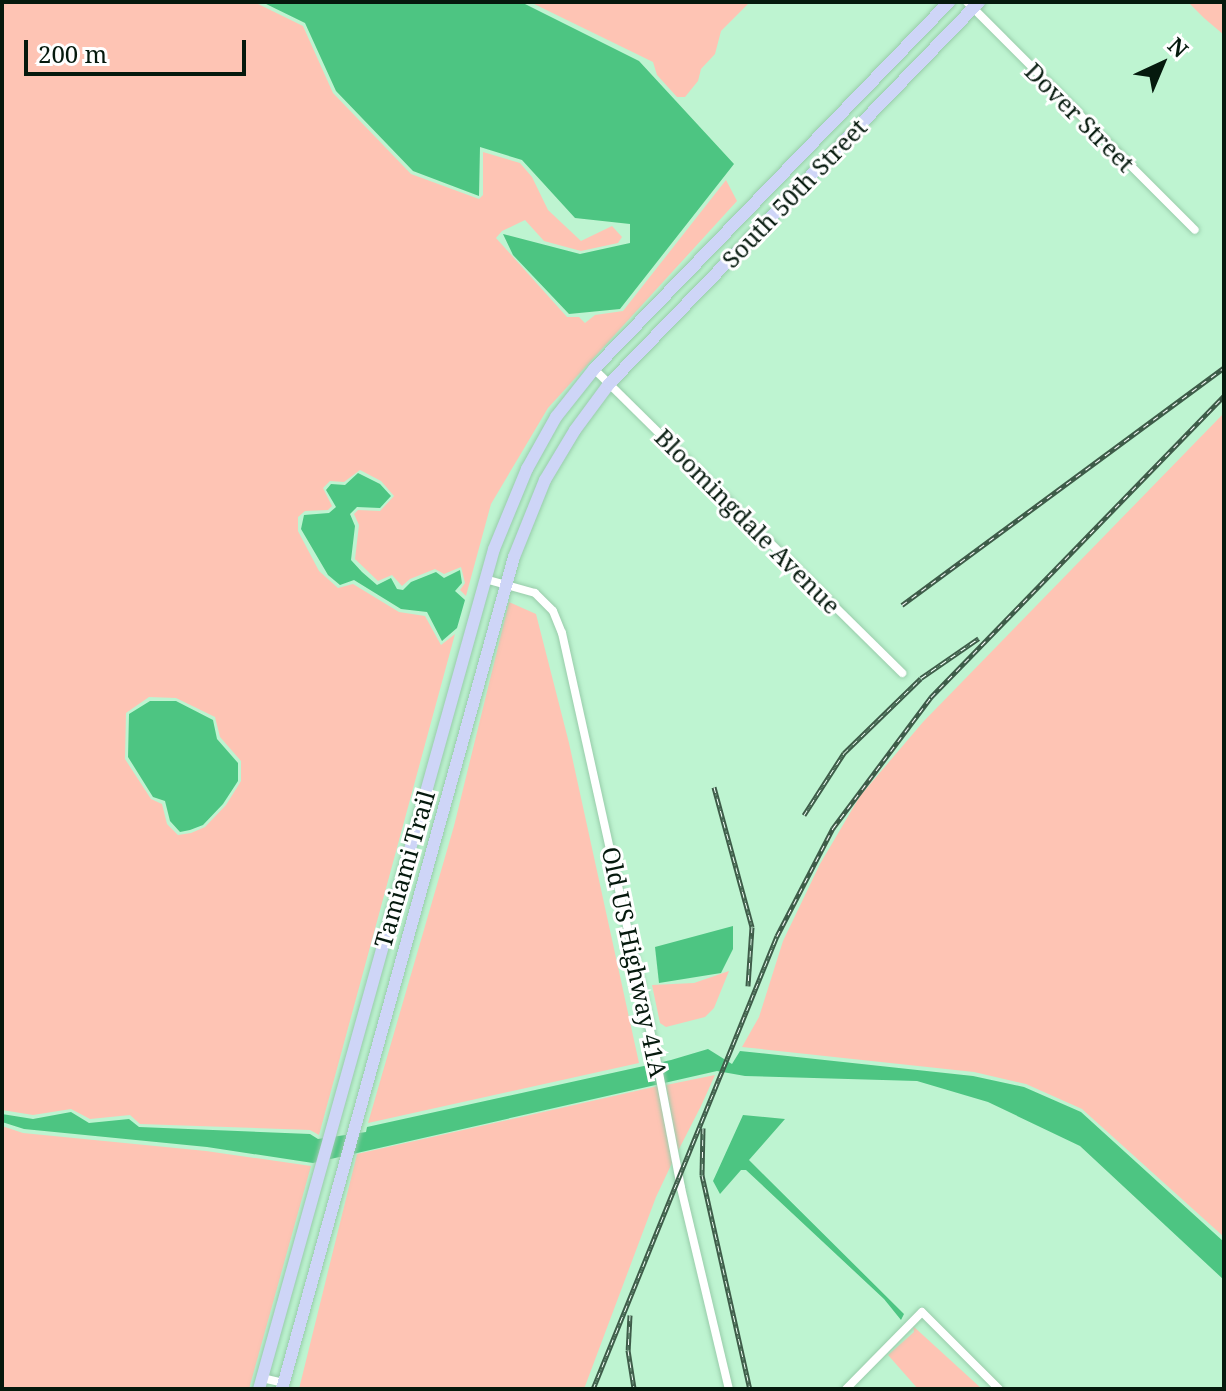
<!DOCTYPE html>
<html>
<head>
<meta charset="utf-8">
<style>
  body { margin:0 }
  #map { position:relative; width:1226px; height:1391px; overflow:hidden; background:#bef4d1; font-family:"Noto Serif",serif }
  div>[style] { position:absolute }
  .green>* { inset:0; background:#fec4b4 }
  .water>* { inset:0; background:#4dc582 }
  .roads { filter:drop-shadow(0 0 2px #98ccaa) drop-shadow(0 0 2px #98ccaa) }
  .minor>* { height:8px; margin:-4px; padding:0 4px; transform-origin:4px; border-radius:4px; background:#fff }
  .primary>* { height:12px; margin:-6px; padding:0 6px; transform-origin:6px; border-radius:6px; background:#ced5f7 }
  .rail>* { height:5px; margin-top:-2.5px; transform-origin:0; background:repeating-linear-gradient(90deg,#fff 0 6px,#3e5c49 0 12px); box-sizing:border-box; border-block:2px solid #3e5c49 }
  span { translate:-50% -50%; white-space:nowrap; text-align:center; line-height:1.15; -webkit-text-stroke:6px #fff; paint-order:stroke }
  .street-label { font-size:24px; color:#05190d }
  .frame { position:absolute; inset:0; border:4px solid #05190d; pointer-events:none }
  .north { position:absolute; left:1122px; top:24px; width:80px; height:80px; -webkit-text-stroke:6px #fff; paint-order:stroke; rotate:44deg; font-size:22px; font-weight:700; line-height:32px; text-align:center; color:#05190d }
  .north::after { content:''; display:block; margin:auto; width:28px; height:36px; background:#05190d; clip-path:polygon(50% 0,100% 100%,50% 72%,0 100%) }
  .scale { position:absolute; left:24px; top:40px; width:222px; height:36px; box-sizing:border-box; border:4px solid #05190d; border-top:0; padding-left:10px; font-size:24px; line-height:28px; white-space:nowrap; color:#05190d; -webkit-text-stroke:6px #fff; paint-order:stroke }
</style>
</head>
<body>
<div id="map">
  <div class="green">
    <div style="clip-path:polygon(evenodd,2px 2px,254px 2px,303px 26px,333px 93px,411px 174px,479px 199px,483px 195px,483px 152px,520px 163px,532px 177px,548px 210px,581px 241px,612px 226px,622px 237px,618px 243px,581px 251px,544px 241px,525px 220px,502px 231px,496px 238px,567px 317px,579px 317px,585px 323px,595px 315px,623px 311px,726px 180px,737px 201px,548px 408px,491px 504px,466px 596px,460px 590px,465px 583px,461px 567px,444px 574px,435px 569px,410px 579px,402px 586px,392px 575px,378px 581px,355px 559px,359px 525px,354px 514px,358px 510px,380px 511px,394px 496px,381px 481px,360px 470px,344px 482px,330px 481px,323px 488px,332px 506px,328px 510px,305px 511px,298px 517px,298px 531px,319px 571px,338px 588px,353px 584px,399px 612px,425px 616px,441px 645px,455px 634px,319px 1135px,310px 1130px,140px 1124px,130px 1115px,90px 1119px,71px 1109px,33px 1115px,2px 1110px,2px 2px,149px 697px,176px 698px,215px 717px,220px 737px,241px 761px,241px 781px,226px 805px,205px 827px,191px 833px,178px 835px,167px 824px,162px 804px,151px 799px,125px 759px,126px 713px,149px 697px)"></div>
    <div style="clip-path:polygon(530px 2px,750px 2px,721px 31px,715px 54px,701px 69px,698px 81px,685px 97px,677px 97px,657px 75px,653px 62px)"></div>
    <div style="clip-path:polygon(1188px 2px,1224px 2px,1224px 35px,1204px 18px)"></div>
    <div style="clip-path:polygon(1224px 413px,1224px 1237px,1082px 1109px,1026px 1084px,974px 1072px,742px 1047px,759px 1017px,783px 941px,820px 864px,860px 796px,923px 722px)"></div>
    <div style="clip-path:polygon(509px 602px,536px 614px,569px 743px,639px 1063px,368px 1123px,454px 826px)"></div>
    <div style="clip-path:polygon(729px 971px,714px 1008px,705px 1017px,666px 1027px,660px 1023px,652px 985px,694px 983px)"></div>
    <div style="clip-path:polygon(715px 1075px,701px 1106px,678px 1151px,666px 1085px)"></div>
    <div style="clip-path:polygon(658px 1086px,672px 1163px,656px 1197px,584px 1389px,299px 1389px,357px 1154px)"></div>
    <div style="clip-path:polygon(2px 1126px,23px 1133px,206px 1151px,311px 1166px,249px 1389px,2px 1389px)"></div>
    <div style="clip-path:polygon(913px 1326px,982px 1389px,918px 1389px,888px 1355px,914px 1332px)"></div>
  </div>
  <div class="water">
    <div style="clip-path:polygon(262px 2px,521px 2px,639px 61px,734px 164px,620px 309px,569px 314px,513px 255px,503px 234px,580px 254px,630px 243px,630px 224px,575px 218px,522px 160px,480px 147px,479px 196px,413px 171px,336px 91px,305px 23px)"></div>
    <div style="clip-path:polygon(358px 473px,380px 484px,391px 496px,380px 508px,357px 507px,350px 514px,355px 526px,351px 560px,362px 572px,377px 585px,391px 578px,397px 589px,403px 590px,411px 582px,436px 572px,444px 578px,460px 570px,462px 583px,455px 591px,465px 600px,457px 628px,442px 641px,427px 612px,401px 609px,354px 580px,340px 585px,328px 575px,301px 529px,304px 515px,329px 513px,336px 507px,326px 490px,331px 484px,345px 485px)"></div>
    <div style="clip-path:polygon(150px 701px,176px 701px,213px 720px,217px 739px,238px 763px,238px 781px,223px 804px,203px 825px,190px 830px,180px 832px,170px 821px,165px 801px,153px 797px,128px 757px,129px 714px)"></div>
    <div style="clip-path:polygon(733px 926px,733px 949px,721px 973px,659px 983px,655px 947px)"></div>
    <div style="clip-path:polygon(708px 1049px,732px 1064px,740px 1051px,973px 1076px,1024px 1087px,1081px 1112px,1224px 1242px,1224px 1280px,1080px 1146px,988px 1102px,917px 1081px,745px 1076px,717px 1071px,313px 1163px,207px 1147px,24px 1129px,2px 1122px,2px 1114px,33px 1119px,71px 1112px,89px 1123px,129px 1119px,139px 1127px,310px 1134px,318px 1139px,366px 1132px,367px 1127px,671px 1060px)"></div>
    <div style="clip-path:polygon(743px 1115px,785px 1119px,749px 1160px,904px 1314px,901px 1320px,884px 1299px,746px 1170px,741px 1170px,720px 1194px,713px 1181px)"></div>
  </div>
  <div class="roads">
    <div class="minor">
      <div style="left:967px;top:2px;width:322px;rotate:45deg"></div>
      <div style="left:594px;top:369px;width:433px;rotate:44.6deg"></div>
      <div style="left:485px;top:579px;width:52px;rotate:15.6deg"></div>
      <div style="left:535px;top:593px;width:25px;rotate:45deg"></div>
      <div style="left:553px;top:611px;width:24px;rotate:68deg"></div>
      <div style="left:562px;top:633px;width:419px;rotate:77.5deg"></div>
      <div style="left:653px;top:1042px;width:149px;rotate:79.1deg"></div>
      <div style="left:681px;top:1188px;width:207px;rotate:76.6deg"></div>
      <div style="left:262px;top:1378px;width:22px;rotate:13deg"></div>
      <div style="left:846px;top:1389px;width:108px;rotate:-45.4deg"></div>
      <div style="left:922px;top:1312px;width:109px;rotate:45deg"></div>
    </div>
    <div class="primary">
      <div style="left:259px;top:1389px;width:872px;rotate:-74.37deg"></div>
      <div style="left:494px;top:549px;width:87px;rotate:-67.6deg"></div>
      <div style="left:527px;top:469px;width:60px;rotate:-60.9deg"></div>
      <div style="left:556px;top:417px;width:61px;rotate:-51.6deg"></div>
      <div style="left:594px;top:369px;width:511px;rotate:-45.95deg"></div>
      <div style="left:282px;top:1389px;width:864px;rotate:-74.42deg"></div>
      <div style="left:514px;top:557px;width:83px;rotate:-68.1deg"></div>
      <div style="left:545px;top:480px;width:58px;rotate:-59deg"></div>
      <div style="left:575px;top:430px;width:57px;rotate:-53.5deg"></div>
      <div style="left:609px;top:384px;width:532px;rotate:-45.91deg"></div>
    </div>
  </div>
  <div class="rail">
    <div style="left:902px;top:605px;width:400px;rotate:-36.4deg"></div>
    <div style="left:714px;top:787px;width:145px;rotate:74.8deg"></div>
    <div style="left:752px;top:927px;width:59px;rotate:93.9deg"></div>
    <div style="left:804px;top:815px;width:74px;rotate:-57.2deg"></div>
    <div style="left:844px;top:753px;width:107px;rotate:-44.2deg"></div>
    <div style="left:921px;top:678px;width:70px;rotate:-34.6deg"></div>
    <div style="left:703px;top:1128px;width:47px;rotate:91.2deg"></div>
    <div style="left:702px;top:1175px;width:219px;rotate:77.4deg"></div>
    <div style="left:630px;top:1315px;width:35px;rotate:93deg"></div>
    <div style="left:628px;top:1350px;width:39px;rotate:81deg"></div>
    <div style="left:593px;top:1389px;width:489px;rotate:-67.9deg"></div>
    <div style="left:777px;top:936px;width:122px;rotate:-62.6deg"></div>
    <div style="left:833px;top:828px;width:164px;rotate:-53.2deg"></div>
    <div style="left:931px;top:697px;width:420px;rotate:-45.8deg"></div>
  </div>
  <div class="street-label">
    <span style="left:1080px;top:117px;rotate:45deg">Dover Street</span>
    <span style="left:794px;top:193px;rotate:-46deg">South 50th Street</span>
    <span style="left:748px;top:521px;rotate:45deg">Bloomingdale Avenue</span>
    <span style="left:404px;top:869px;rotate:-74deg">Tamiami Trail</span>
    <span style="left:635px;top:962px;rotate:78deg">Old US Highway 41A</span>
  </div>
  <div class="frame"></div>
  <div class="north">N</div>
  <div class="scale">200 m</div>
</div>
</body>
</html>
